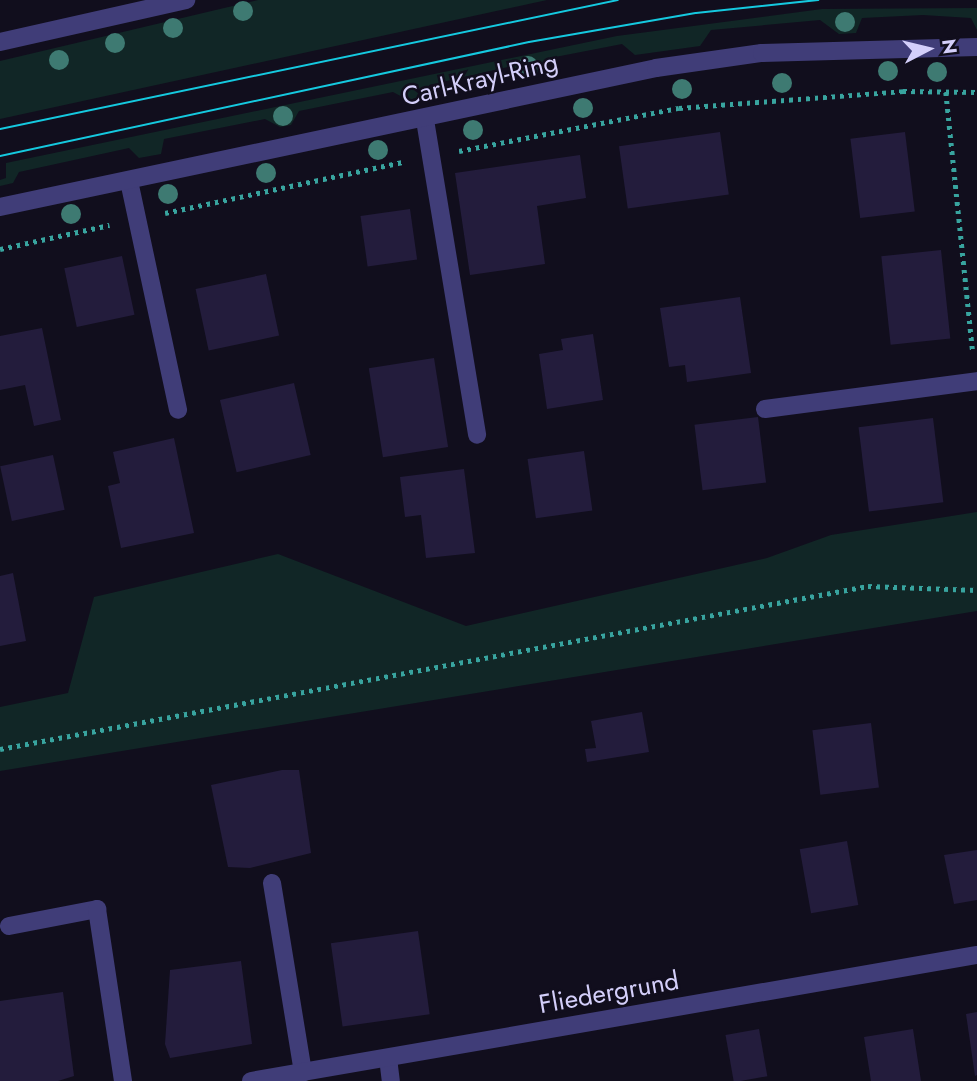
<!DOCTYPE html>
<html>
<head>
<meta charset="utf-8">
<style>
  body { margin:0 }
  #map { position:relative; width:977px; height:1081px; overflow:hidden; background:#110e1d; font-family:Jost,sans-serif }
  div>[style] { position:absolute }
  .green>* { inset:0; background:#112626 }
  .building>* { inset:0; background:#231c3c; transform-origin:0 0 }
  .path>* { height:4.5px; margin-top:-2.25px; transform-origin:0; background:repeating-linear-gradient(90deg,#38a49f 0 3.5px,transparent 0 8.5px) }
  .minor>* { height:18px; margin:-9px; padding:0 9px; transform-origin:9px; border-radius:9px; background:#403d78 }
  .tram>* { height:2px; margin:-1px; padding:0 1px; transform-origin:1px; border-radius:1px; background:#15c9df }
  .trees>* { width:20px; height:20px; margin:-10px; border-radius:50%; background:#3e7a72 }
  span { translate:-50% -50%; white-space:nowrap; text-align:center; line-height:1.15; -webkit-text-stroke:5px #110e1d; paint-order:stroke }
  .street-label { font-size:26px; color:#d4cffa }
  .north { position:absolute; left:893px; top:14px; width:70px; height:70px; -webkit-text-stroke:5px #110e1d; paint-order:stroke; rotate:83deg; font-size:19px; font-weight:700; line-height:28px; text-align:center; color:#d4cffa }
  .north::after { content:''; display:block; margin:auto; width:24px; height:32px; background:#d4cffa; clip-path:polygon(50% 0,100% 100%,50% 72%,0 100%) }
</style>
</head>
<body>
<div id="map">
  <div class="green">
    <div style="clip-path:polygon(258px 0,547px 0,0 119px,0 61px)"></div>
    <div style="clip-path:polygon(977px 8px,977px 30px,971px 18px,923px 15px,862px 18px,856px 33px,839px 34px,820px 20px,711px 30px,700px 46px,635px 55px,622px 44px,550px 58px,546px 71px,524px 75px,512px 66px,429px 85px,428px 95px,408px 100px,393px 92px,299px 111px,291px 125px,280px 127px,265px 119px,164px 139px,161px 154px,139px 158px,129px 148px,19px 172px,13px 183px,0 186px,0 180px,6px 178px,6px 163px,617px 36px,822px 9px)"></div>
    <div style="clip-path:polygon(977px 512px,977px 611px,0 771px,0 707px,68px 693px,94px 597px,278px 554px,466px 626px,767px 558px,831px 535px)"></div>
  </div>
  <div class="building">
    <div style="left:720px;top:132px;width:63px;height:102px;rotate:82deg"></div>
    <div style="left:905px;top:132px;width:80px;height:55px;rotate:83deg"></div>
    <div style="clip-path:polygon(580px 155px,586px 198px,537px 206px,545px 264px,470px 275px,455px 173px)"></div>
    <div style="left:410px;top:209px;width:51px;height:50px;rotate:82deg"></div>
    <div style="left:941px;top:250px;width:89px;height:60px;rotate:84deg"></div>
    <div style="left:122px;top:256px;width:60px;height:59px;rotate:78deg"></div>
    <div style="left:266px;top:274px;width:63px;height:72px;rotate:78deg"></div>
    <div style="clip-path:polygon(740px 297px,751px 373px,687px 382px,685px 365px,669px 367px,660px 308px)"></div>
    <div style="clip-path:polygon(42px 328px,61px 420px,34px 426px,25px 385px,0 390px,0 336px)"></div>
    <div style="clip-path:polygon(593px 334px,603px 400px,547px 409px,539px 354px,563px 350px,561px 339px)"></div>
    <div style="left:434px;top:358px;width:90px;height:66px;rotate:81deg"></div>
    <div style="left:294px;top:383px;width:74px;height:76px;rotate:77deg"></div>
    <div style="left:758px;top:417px;width:66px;height:64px;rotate:83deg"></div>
    <div style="left:933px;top:418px;width:85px;height:75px;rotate:83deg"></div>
    <div style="clip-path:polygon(174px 438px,194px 533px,121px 548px,108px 486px,120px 483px,113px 452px)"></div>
    <div style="left:584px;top:451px;width:60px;height:57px;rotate:82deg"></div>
    <div style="left:53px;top:455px;width:56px;height:54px;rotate:78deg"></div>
    <div style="clip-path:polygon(464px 469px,475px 553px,426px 558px,421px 515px,405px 517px,400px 477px)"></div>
    <div style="clip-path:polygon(13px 573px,26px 641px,0 646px,0 576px)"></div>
    <div style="clip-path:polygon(642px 712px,649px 752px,587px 762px,585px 749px,596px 748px,591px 721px)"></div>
    <div style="left:871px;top:723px;width:65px;height:59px;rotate:83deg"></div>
    <div style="clip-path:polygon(282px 770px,299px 770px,311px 853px,250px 868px,228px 867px,211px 785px)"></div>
    <div style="left:847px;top:841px;width:65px;height:48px;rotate:80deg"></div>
    <div style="clip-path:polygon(977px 850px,977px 900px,954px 904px,944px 855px)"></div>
    <div style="left:418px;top:931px;width:84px;height:88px;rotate:82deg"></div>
    <div style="clip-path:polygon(241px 961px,252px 1044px,170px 1058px,165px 1044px,170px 970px)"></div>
    <div style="clip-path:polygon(63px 992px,74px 1076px,58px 1081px,0 1081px,0 1001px)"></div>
    <div style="clip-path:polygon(977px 1012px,977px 1075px,975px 1076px,966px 1014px)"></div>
    <div style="left:759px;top:1029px;width:48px;height:34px;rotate:80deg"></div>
    <div style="clip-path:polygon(913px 1029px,921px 1081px,871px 1081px,864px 1037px)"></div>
  </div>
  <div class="path">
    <div style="left:946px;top:92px;width:261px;rotate:84.1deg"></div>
    <div style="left:459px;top:151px;width:224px;rotate:-11.1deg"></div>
    <div style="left:679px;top:108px;width:225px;rotate:-4.3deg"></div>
    <div style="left:903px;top:91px;width:74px;rotate:0.8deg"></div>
    <div style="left:165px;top:213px;width:243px;rotate:-12.1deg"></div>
    <div style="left:0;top:249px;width:112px;rotate:-12.4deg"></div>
    <div style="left:0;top:749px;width:883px;rotate:-10.64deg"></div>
    <div style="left:868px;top:586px;width:109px;rotate:2.1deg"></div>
  </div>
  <div class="minor">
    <div style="left:0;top:42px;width:191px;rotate:-12.7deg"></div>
    <div style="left:425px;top:120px;width:319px;rotate:80.6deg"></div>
    <div style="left:129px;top:181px;width:234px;rotate:77.9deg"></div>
    <div style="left:0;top:207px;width:671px;rotate:-11.96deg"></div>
    <div style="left:656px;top:68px;width:107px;rotate:-8.1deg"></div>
    <div style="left:762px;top:53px;width:215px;rotate:-1.6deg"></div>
    <div style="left:765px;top:409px;width:214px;rotate:-7.5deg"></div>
    <div style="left:272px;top:883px;width:192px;rotate:80.7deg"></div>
    <div style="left:9px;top:926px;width:90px;rotate:-10.9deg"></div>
    <div style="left:97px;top:909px;width:174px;rotate:81.4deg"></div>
    <div style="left:388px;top:1058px;width:23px;rotate:83deg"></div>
    <div style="left:251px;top:1081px;width:737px;rotate:-9.85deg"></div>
  </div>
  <div class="tram">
    <div style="left:0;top:129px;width:631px;rotate:-11.79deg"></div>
    <div style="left:0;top:156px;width:541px;rotate:-12.16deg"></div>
    <div style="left:529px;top:42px;width:169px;rotate:-9.9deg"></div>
    <div style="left:696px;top:13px;width:123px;rotate:-6.1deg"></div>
  </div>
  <div class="trees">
    <div style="left:243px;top:11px"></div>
    <div style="left:845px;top:22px"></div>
    <div style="left:173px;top:28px"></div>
    <div style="left:115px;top:43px"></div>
    <div style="left:59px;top:60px"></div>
    <div style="left:528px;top:66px"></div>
    <div style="left:888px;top:71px"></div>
    <div style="left:937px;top:72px"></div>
    <div style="left:782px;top:83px"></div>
    <div style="left:682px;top:89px"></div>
    <div style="left:583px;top:108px"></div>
    <div style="left:283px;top:116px"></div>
    <div style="left:473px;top:130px"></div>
    <div style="left:378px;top:150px"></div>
    <div style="left:266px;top:173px"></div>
    <div style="left:168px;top:194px"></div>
    <div style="left:71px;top:214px"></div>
  </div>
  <div class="street-label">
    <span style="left:480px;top:80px;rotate:-13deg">Carl-Krayl-Ring</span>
    <span style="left:609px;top:993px;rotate:-10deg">Fliedergrund</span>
  </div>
  <div class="north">N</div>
</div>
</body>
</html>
